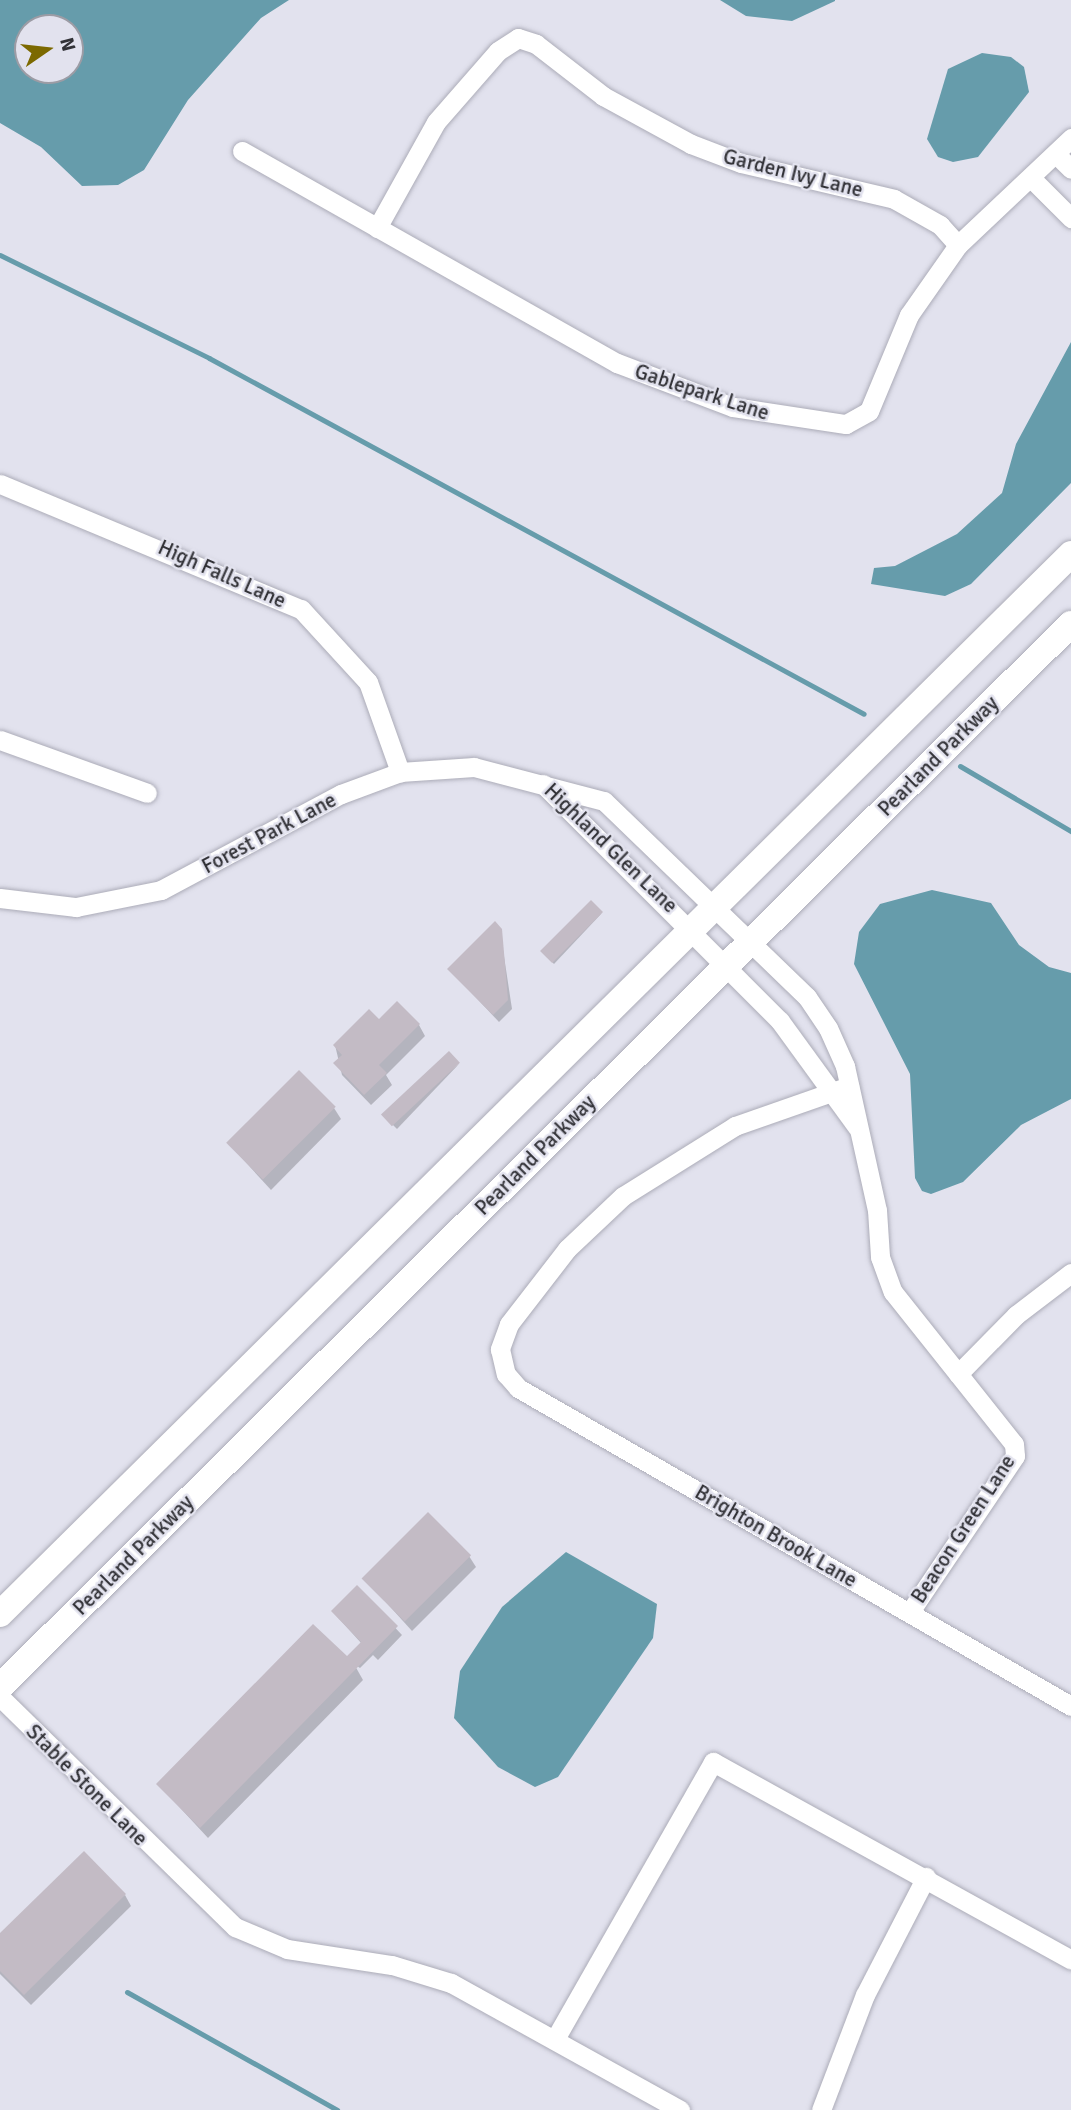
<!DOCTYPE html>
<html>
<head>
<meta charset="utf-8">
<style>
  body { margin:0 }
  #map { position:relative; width:1071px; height:2110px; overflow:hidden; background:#e2e2ee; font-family:Signika,sans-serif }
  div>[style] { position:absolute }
  .water>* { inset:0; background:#669cab }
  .shadow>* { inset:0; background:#0003 }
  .stream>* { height:5px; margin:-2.5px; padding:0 2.5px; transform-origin:2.5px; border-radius:2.5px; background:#669cab }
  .building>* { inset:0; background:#c3bbc5; transform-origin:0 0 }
  .roads { filter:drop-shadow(0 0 2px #acacb8) drop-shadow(0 0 2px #acacb8) }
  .minor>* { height:19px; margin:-9.5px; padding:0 9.5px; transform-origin:9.5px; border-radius:9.5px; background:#fff }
  .secondary>* { height:26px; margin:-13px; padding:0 13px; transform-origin:13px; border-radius:13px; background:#fff }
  span { translate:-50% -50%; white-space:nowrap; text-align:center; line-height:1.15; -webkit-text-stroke:5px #e2e2ee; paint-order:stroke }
  .street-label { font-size:21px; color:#323237 }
  .north { position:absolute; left:14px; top:14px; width:70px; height:70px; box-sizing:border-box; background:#e2e2ee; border:2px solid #9c9ca5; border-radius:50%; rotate:76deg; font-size:19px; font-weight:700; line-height:28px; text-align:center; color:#323237 }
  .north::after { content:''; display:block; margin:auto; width:24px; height:32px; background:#7c6900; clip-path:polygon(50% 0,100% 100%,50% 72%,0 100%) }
</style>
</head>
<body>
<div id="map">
  <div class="water">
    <div style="clip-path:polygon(evenodd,0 0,289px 0,261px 18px,188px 100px,144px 170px,118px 185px,82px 186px,41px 147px,0 123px,0 0,28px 28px,70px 28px,70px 70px,28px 70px,28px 28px)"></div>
    <div style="clip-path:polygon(720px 0,835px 0,835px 1px,792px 21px,746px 16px)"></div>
    <div style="clip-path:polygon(982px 53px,1011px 57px,1024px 67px,1029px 92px,978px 157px,953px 162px,938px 157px,927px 139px,948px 69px)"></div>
    <div style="clip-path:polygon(1071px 342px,1071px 483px,971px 584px,945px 596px,871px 584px,874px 568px,895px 566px,957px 534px,1002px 493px,1016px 444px)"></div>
    <div style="clip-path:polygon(932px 890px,991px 903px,1019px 945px,1049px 967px,1071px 973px,1071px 1099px,1021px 1125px,963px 1182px,931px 1194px,922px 1191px,915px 1178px,910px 1074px,854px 964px,859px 932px,880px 904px)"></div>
    <div style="clip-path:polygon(566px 1552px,657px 1604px,653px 1638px,558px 1777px,535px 1787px,498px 1767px,454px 1718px,460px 1671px,502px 1607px)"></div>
  </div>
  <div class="shadow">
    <div style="clip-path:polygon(602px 913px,554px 964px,543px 953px)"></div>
    <div style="clip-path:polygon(500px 930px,512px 1009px,499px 1022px,449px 969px)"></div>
    <div style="clip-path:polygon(379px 1021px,419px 1025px,425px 1036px,386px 1075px,392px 1085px,371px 1105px,342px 1075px,335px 1045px)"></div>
    <div style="clip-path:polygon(459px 1064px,397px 1129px,387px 1119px)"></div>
    <div style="clip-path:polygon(334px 1108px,341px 1119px,271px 1190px,229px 1144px)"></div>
    <div style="clip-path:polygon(469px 1556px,476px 1567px,412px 1631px,365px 1579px)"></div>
    <div style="clip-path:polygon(357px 1587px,402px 1635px,378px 1660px,373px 1655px,360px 1668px,354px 1664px,363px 1680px,208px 1838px,158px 1784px,352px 1664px,362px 1644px,333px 1612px)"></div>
    <div style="clip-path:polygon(125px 1895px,131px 1906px,31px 2005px,0 1974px,0 1936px)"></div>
  </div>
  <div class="stream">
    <div style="left:0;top:255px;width:233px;rotate:26.2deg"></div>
    <div style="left:209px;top:358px;width:745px;rotate:28.52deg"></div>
    <div style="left:960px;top:766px;width:129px;rotate:30.4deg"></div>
    <div style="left:127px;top:1992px;width:241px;rotate:29.3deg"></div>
  </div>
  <div class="building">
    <div style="left:591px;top:900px;width:17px;height:72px;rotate:45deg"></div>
    <div style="clip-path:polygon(495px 921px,502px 929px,508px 1000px,493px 1015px,447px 969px)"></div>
    <div style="clip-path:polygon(397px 1001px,420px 1024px,379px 1065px,387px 1073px,364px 1095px,333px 1063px,342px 1055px,333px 1045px,369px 1009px,379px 1019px)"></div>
    <div style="left:449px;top:1051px;width:16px;height:93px;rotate:47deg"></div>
    <div style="left:299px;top:1070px;width:52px;height:103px;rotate:45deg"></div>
    <div style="left:428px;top:1512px;width:61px;height:94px;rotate:45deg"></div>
    <div style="clip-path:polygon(357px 1585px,398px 1626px,200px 1828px,156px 1784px,313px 1624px,347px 1656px,361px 1642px,331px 1611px)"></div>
    <div style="clip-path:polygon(84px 1851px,126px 1894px,24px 1995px,0 1971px,0 1933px)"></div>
  </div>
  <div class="roads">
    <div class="minor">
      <div style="left:242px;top:151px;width:431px;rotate:29.5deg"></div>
      <div style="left:617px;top:363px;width:124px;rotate:20.8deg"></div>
      <div style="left:733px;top:407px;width:114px;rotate:8.6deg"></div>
      <div style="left:846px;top:424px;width:26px;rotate:-29deg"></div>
      <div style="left:869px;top:411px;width:104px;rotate:-67.4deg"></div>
      <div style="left:909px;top:315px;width:85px;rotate:-55deg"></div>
      <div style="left:958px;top:245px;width:156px;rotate:-43.4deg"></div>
      <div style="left:1056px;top:154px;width:21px;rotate:45deg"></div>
      <div style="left:1031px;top:178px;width:57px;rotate:45deg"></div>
      <div style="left:377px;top:228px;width:121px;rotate:-60.9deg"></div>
      <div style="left:436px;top:122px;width:94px;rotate:-48.9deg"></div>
      <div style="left:498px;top:51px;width:24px;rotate:-33deg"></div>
      <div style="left:518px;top:38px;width:19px;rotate:18deg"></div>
      <div style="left:536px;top:44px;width:85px;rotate:37.8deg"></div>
      <div style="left:603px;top:96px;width:100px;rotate:28.6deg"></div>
      <div style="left:691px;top:144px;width:53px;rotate:20.8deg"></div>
      <div style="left:741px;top:163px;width:157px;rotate:13.2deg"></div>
      <div style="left:894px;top:199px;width:53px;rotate:29.5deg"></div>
      <div style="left:940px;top:225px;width:27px;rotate:48deg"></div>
      <div style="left:0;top:484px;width:326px;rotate:22.6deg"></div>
      <div style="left:301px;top:609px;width:99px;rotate:47.5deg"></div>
      <div style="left:368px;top:682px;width:96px;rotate:70.4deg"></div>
      <div style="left:0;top:740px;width:156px;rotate:19.8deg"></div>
      <div style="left:543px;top:784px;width:335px;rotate:45deg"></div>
      <div style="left:780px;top:1021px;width:131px;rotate:54deg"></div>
      <div style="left:0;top:898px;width:77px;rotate:6.8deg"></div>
      <div style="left:76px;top:907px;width:87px;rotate:-11.3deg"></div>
      <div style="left:161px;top:890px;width:204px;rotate:-28.1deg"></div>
      <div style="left:341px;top:794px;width:63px;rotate:-20.4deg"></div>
      <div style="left:400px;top:772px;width:74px;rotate:-3.9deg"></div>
      <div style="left:474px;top:767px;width:134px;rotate:14.7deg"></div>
      <div style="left:604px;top:801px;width:282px;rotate:44deg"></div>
      <div style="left:807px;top:997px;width:37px;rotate:56deg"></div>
      <div style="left:828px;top:1028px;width:42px;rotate:65.9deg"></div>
      <div style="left:845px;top:1066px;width:148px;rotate:77.5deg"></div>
      <div style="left:877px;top:1210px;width:47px;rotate:86.3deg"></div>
      <div style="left:880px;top:1257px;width:37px;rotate:70deg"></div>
      <div style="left:893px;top:1292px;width:194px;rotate:51.5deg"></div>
      <div style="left:1014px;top:1444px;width:12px;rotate:85deg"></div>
      <div style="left:1015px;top:1456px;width:189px;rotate:124deg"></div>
      <div style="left:849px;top:1086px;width:121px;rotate:160.7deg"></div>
      <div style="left:735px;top:1126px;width:132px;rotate:148deg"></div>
      <div style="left:623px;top:1196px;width:77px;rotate:136.6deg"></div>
      <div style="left:567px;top:1249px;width:95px;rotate:127.7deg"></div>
      <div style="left:509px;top:1324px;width:27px;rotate:110deg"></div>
      <div style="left:500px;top:1349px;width:26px;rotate:77deg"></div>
      <div style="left:506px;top:1374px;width:18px;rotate:49deg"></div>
      <div style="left:518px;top:1388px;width:638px;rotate:29.9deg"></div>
      <div style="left:958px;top:1374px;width:83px;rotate:-45.5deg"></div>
      <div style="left:1016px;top:1315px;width:69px;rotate:-37.4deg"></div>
      <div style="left:0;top:1697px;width:329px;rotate:44.4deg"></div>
      <div style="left:235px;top:1927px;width:56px;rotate:22.9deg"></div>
      <div style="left:287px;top:1949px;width:106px;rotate:8.7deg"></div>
      <div style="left:392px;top:1965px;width:62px;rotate:17deg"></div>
      <div style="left:451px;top:1983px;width:262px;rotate:29deg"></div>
      <div style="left:555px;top:2039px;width:319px;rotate:-60.3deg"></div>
      <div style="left:713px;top:1762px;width:409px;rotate:28.9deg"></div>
      <div style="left:821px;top:2110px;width:123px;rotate:-69.1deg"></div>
      <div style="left:865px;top:1995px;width:133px;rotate:-62.7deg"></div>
    </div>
    <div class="secondary">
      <div style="left:0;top:1614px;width:1507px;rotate:-44.7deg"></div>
      <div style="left:0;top:1687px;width:1509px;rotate:-44.79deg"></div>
    </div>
  </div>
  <div class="street-label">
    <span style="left:793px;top:173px;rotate:14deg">Garden Ivy Lane</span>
    <span style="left:702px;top:392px;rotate:18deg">Gablepark Lane</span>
    <span style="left:222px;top:574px;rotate:24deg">High Falls Lane</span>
    <span style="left:938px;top:756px;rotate:-45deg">Pearland Parkway</span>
    <span style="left:269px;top:833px;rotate:-28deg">Forest Park Lane</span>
    <span style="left:611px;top:848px;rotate:44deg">Highland Glen Lane</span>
    <span style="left:535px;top:1155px;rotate:-45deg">Pearland Parkway</span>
    <span style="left:963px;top:1529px;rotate:-57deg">Beacon Green Lane</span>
    <span style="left:776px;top:1536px;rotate:30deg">Brighton Brook Lane</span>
    <span style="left:133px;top:1555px;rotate:-45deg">Pearland Parkway</span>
    <span style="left:87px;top:1785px;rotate:45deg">Stable Stone Lane</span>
  </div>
  <div class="north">N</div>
</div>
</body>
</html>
